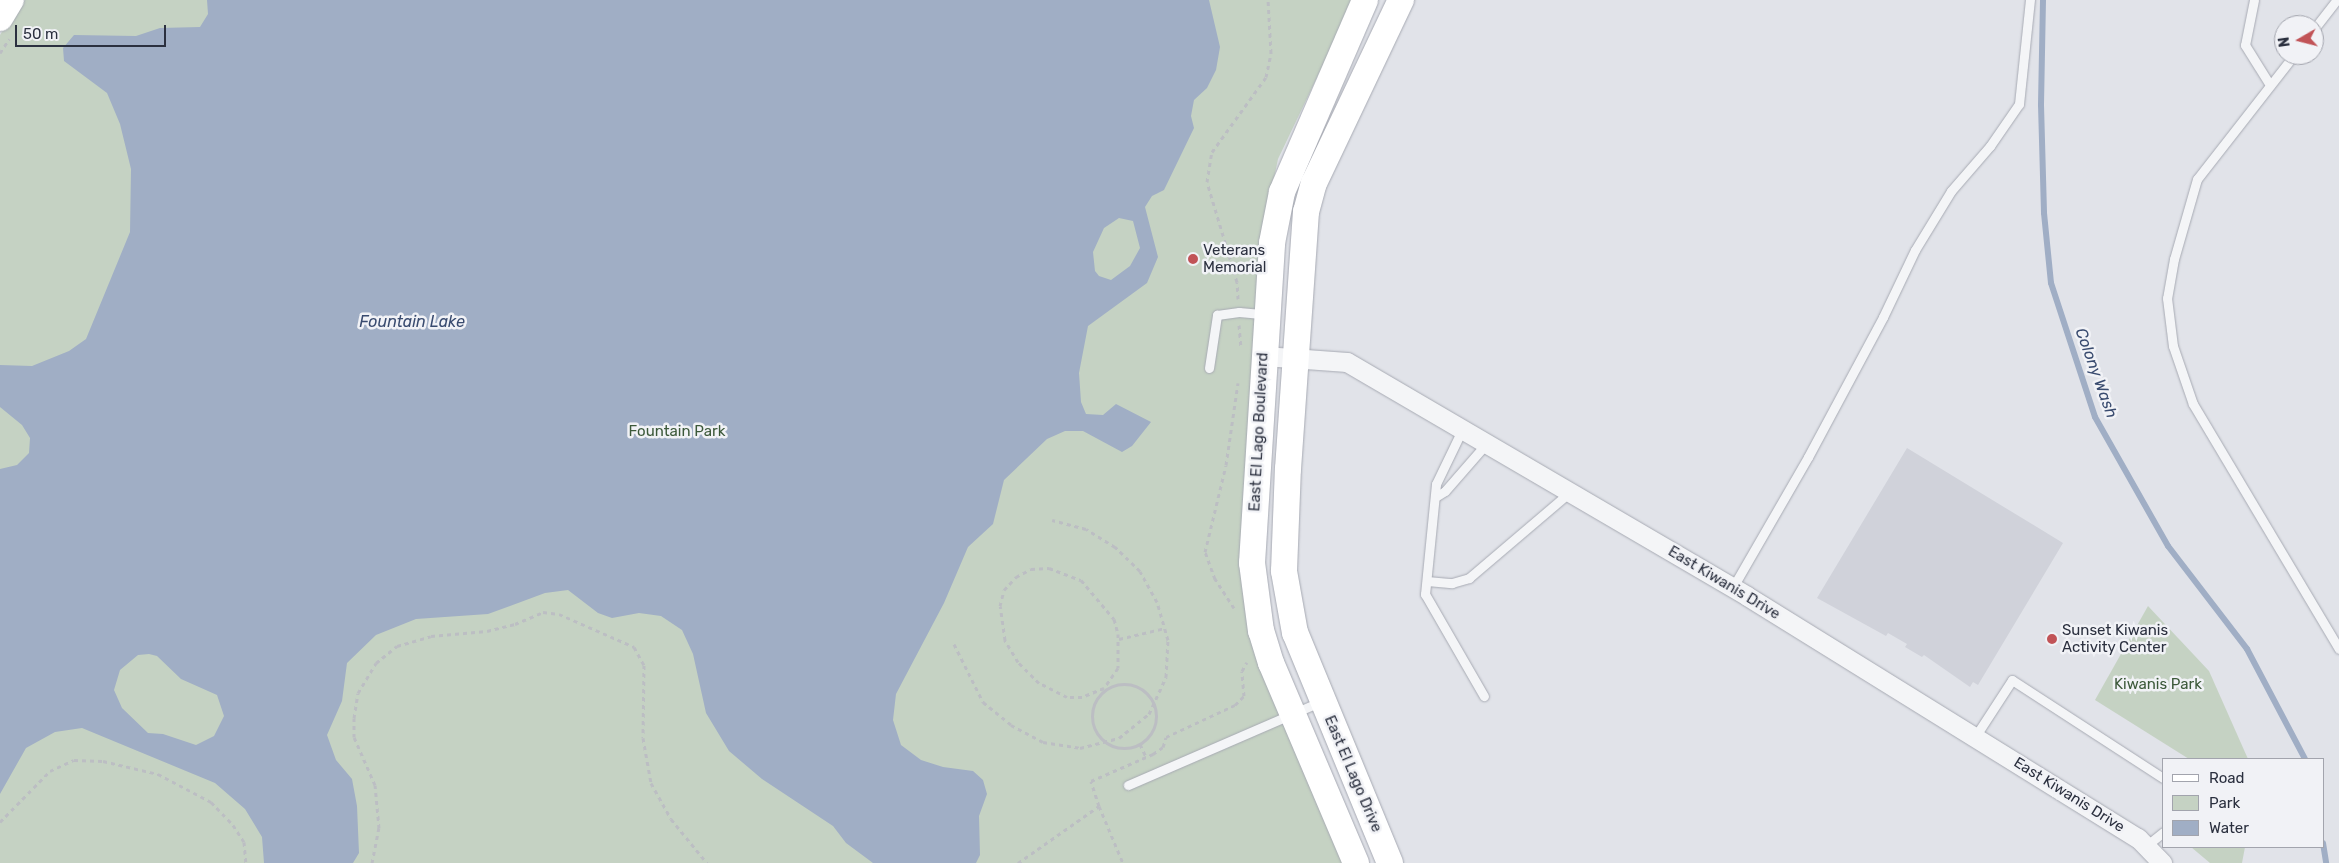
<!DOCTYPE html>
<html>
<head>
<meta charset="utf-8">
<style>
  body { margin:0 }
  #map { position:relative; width:2339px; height:863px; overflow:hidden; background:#e1e3e9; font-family:Rubik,sans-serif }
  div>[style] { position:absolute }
  .built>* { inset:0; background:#d0d2da }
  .green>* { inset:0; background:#c5d2c3 }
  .water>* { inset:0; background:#a0aec5 }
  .stream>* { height:6px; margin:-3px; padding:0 3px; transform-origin:3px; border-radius:3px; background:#a0aec5 }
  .path>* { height:3px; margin-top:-1.5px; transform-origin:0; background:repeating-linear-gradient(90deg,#bcbec3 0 4px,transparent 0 8px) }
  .path>.ring { margin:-1.5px; padding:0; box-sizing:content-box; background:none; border:3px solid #bcbec3; border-radius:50% }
  .roads { filter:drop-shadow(0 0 1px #a7aab3) drop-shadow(0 0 1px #a7aab3) }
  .lane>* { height:9px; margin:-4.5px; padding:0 4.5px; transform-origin:4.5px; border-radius:4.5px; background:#f4f5f7 }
  .street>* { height:19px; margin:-9.5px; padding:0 9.5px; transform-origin:9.5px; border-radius:9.5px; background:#f4f5f7 }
  .secondary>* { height:26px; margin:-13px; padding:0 13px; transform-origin:13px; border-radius:13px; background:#fff }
  .dots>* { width:14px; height:14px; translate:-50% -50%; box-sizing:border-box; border:2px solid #f1f2f6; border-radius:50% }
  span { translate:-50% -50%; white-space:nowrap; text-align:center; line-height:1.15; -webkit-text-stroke:5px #f1f2f6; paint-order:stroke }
  .poi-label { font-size:15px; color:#2b303f }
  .left { translate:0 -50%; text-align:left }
  .park-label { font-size:15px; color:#3c593a }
  .street-label { font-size:15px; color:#2b303f }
  .water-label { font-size:16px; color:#394b6f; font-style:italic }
  .legend { position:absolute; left:2162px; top:758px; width:162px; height:90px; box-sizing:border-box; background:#f1f2f6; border:1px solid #a2a4ad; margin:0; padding:6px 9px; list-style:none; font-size:15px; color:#2b303f }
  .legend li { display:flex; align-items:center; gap:10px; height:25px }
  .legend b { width:25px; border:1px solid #a2a4ad }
  .north { position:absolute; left:2274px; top:15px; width:50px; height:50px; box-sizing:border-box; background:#f1f2f6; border:1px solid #a2a4ad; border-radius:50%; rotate:262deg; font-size:14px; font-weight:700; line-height:20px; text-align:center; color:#2b303f }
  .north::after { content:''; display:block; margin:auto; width:18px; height:22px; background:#c15357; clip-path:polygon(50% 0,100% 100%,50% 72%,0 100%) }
  .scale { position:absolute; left:15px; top:25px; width:151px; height:22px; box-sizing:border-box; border:2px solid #2b303f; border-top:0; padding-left:6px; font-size:15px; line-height:18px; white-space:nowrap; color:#2b303f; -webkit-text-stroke:4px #f1f2f6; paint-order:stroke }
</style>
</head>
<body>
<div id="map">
  <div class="built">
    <div style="clip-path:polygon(1907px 448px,2063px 543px,1978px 685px,1973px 682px,1970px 687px,1924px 655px,1922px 657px,1905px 647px,1907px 644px,1888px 633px,1886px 636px,1817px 598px)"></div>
  </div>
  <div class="green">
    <div style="clip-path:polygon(22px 0,1354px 0,1278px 159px,1262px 236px,1244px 596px,1344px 863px,0 863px,0 35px)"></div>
    <div style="clip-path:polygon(2148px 606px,2209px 671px,2248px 759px,2189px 759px,2095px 700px)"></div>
    <div style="clip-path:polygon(2191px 847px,2245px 847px,2242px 863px,2210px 863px)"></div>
  </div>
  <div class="water">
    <div style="clip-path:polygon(evenodd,207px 0,1209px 0,1220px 47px,1216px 70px,1207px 88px,1194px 100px,1191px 116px,1194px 128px,1164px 190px,1152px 196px,1145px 207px,1158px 257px,1147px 283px,1088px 326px,1079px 373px,1081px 402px,1086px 414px,1103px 415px,1116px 404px,1151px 422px,1132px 446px,1122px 452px,1083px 431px,1065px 431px,1047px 439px,1004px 480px,993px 524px,968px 547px,944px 603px,896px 694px,893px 720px,901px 745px,921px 760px,943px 767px,973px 771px,983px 780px,987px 794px,979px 816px,980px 855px,976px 863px,873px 863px,846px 843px,833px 826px,762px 779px,729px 751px,706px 713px,693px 654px,682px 630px,661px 616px,639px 613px,612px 618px,598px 613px,568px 590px,545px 593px,488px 614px,416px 619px,376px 635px,347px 663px,342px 701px,327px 735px,336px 760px,352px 779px,357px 806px,359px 853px,353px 863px,264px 863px,262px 837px,245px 809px,215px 783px,82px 728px,55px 732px,26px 748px,0 794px,0 469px,17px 465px,29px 453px,30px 438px,22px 425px,0 407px,0 365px,32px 366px,69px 351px,86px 339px,130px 232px,131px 169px,120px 124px,107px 93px,64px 61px,63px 48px,74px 35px,136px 36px,160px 28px,200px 27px,208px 14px,207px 0,1119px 218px,1133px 221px,1140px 248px,1130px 266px,1111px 280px,1099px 276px,1095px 271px,1093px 252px,1104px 228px,1119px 218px,207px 0,149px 654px,157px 656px,181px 679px,217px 695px,224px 716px,214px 736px,196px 745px,163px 734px,148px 733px,122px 708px,114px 690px,120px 670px,138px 655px,149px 654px)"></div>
  </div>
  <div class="stream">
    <div style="left:2043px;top:0;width:105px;rotate:91.1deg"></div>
    <div style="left:2041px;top:105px;width:108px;rotate:88.4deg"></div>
    <div style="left:2044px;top:213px;width:70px;rotate:84.3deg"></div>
    <div style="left:2051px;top:283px;width:141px;rotate:71.8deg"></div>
    <div style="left:2095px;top:417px;width:148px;rotate:60.5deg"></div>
    <div style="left:2168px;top:546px;width:130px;rotate:52.5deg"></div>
    <div style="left:2247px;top:649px;width:124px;rotate:62.2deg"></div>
    <div style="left:2323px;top:843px;width:20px;rotate:81deg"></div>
  </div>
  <div class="path">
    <div style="left:0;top:53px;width:17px;rotate:-57deg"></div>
    <div style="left:1238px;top:299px;width:17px;rotate:-93deg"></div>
    <div style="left:1237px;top:282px;width:104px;rotate:-106.7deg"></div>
    <div style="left:1207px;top:182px;width:30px;rotate:-81deg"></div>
    <div style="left:1212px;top:152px;width:92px;rotate:-54.2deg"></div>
    <div style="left:1266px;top:77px;width:25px;rotate:-78deg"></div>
    <div style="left:1271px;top:53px;width:53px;rotate:-93.2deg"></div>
    <div style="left:1239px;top:325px;width:22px;rotate:85deg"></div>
    <div style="left:1049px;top:568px;width:34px;rotate:21deg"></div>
    <div style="left:1081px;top:580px;width:51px;rotate:49.8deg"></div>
    <div style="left:1114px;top:619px;width:16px;rotate:75deg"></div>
    <div style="left:1118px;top:634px;width:34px;rotate:90deg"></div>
    <div style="left:1118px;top:668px;width:24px;rotate:125deg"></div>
    <div style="left:1104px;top:688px;width:24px;rotate:158deg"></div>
    <div style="left:1082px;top:697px;width:15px;rotate:180deg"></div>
    <div style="left:1067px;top:697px;width:31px;rotate:-153deg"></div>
    <div style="left:1039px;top:683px;width:30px;rotate:-135deg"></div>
    <div style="left:1018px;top:662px;width:26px;rotate:-121deg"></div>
    <div style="left:1005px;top:640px;width:34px;rotate:-98deg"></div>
    <div style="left:1000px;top:606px;width:16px;rotate:-76deg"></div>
    <div style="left:1004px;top:590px;width:18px;rotate:-47deg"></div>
    <div style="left:1016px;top:577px;width:17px;rotate:-28deg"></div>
    <div style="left:1031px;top:569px;width:18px;rotate:-3deg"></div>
    <div style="left:1234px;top:608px;width:35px;rotate:-123deg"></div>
    <div style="left:1215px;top:579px;width:29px;rotate:-110deg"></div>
    <div style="left:1205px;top:552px;width:89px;rotate:-76.4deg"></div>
    <div style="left:1226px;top:465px;width:83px;rotate:-81.7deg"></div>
    <div style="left:1119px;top:639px;width:47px;rotate:-13.4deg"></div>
    <div style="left:954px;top:644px;width:65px;rotate:63.4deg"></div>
    <div style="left:983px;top:702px;width:36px;rotate:39deg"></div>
    <div style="left:1011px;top:725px;width:36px;rotate:28deg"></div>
    <div style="left:1043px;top:742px;width:37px;rotate:9deg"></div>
    <div style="left:1080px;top:748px;width:40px;rotate:-14.4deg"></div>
    <div style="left:1119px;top:738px;width:38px;rotate:-39deg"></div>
    <div style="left:1149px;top:714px;width:41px;rotate:-65.3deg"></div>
    <div style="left:1166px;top:677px;width:37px;rotate:-87deg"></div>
    <div style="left:1168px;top:640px;width:40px;rotate:-106deg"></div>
    <div style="left:1157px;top:602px;width:35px;rotate:-119deg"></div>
    <div style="left:1140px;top:571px;width:35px;rotate:-136deg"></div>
    <div style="left:1115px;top:547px;width:34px;rotate:-148deg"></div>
    <div style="left:1086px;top:529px;width:35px;rotate:-165deg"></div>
    <div class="ring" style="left:1092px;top:684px;width:61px;height:61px"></div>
    <div style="left:1140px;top:744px;width:14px;rotate:65deg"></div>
    <div style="left:1099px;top:806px;width:62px;rotate:67.2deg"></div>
    <div style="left:0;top:822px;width:71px;rotate:-45.6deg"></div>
    <div style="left:50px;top:771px;width:26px;rotate:-25deg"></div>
    <div style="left:74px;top:760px;width:29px;rotate:2deg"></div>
    <div style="left:103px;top:761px;width:57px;rotate:13.3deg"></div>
    <div style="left:158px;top:774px;width:60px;rotate:27.8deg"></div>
    <div style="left:211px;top:802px;width:32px;rotate:46deg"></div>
    <div style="left:233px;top:825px;width:20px;rotate:57deg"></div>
    <div style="left:244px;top:842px;width:21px;rotate:85deg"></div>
    <div style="left:372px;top:863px;width:36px;rotate:-79deg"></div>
    <div style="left:379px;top:828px;width:43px;rotate:-95.3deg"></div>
    <div style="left:375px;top:785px;width:52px;rotate:-113.6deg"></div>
    <div style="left:354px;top:737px;width:19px;rotate:-90deg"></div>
    <div style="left:354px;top:718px;width:25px;rotate:-81deg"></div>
    <div style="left:358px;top:693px;width:35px;rotate:-59deg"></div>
    <div style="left:376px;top:663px;width:27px;rotate:-39deg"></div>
    <div style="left:397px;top:646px;width:35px;rotate:-16deg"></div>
    <div style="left:431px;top:636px;width:56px;rotate:-5.1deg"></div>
    <div style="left:487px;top:631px;width:29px;rotate:-14deg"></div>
    <div style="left:515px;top:624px;width:30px;rotate:-23deg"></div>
    <div style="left:543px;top:612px;width:16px;rotate:7deg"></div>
    <div style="left:559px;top:614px;width:82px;rotate:23.7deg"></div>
    <div style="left:634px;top:647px;width:21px;rotate:61deg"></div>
    <div style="left:644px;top:665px;width:73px;rotate:90.8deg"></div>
    <div style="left:643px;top:738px;width:46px;rotate:79.9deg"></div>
    <div style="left:651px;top:783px;width:41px;rotate:60.9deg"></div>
    <div style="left:671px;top:819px;width:57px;rotate:50.7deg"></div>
    <div style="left:1018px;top:863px;width:99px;rotate:-35.1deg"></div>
    <div style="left:1099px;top:806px;width:26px;rotate:-108deg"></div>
    <div style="left:1091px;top:781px;width:68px;rotate:-23.5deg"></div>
    <div style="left:1153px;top:754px;width:12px;rotate:-35deg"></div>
    <div style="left:1163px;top:747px;width:10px;rotate:-73deg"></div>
    <div style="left:1166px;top:737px;width:76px;rotate:-24.9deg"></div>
    <div style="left:1235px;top:705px;width:13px;rotate:-45deg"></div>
    <div style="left:1244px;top:696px;width:25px;rotate:-95deg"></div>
    <div style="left:1242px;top:671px;width:10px;rotate:-61deg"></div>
  </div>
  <div class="roads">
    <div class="lane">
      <div style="left:2254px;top:0;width:46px;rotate:101.3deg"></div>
      <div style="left:2245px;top:45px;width:47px;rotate:58deg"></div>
      <div style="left:2314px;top:29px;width:37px;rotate:-52deg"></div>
      <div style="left:2294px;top:55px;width:157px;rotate:128deg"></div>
      <div style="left:2197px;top:179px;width:83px;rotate:106deg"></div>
      <div style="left:2174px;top:259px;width:40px;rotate:100deg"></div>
      <div style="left:2167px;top:298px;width:48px;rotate:82.9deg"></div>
      <div style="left:2173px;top:346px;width:61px;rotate:71deg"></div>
      <div style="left:2193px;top:404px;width:285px;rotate:59.2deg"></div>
      <div style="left:1209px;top:368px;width:54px;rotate:-81.4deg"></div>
      <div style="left:1217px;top:315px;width:22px;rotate:-8deg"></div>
      <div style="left:1239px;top:312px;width:25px;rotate:5deg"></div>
      <div style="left:1462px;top:430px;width:60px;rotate:115.7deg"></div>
      <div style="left:1436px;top:484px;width:111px;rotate:95.7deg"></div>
      <div style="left:1425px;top:594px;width:118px;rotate:60deg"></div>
      <div style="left:1437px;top:496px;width:9px;rotate:-32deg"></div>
      <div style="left:1445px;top:491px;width:62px;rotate:-48.9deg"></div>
      <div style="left:1427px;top:581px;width:25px;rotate:5deg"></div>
      <div style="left:1452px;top:583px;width:18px;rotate:-16deg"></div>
      <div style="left:1469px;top:578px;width:131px;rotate:-40.4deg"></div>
      <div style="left:1733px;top:587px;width:150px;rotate:-60deg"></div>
      <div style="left:1808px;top:457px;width:159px;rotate:-61.8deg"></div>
      <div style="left:1883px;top:317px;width:74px;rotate:-64.5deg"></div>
      <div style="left:1915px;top:250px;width:69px;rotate:-58.6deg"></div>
      <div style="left:1951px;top:191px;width:60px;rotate:-49.1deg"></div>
      <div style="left:1990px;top:146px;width:51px;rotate:-55.4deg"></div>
      <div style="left:2019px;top:104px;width:105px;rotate:-84deg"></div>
      <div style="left:1975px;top:737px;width:68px;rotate:-57deg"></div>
      <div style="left:2012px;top:680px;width:180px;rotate:33deg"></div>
      <div style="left:1128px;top:785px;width:211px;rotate:-23.4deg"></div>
      <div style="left:2146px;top:846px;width:22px;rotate:-39deg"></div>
    </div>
    <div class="street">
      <div style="left:1264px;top:356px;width:83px;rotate:4.1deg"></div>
      <div style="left:1347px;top:362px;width:463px;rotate:30.3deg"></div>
      <div style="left:1747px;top:596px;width:460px;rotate:31.8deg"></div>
      <div style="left:2138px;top:838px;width:35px;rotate:46deg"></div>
    </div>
    <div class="secondary">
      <div style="left:0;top:18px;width:21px;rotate:-59deg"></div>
      <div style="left:1356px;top:863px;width:217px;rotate:-113deg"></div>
      <div style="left:1271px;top:663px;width:34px;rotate:-107deg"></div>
      <div style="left:1261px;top:631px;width:69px;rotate:-97.5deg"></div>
      <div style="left:1252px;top:563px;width:321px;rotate:-86.4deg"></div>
      <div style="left:1272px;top:243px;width:52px;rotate:-78.9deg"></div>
      <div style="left:1282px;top:192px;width:209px;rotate:-66.6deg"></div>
      <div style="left:1390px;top:863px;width:249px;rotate:-112.4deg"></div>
      <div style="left:1295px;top:633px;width:63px;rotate:-100.1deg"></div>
      <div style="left:1284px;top:571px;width:102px;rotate:-87.8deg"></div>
      <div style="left:1288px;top:469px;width:258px;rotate:-86deg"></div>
      <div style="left:1306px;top:212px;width:30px;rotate:-75deg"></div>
      <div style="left:1314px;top:183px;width:203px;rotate:-64.6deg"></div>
    </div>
  </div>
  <div class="dots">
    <div style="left:1193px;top:259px;background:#c15357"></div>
    <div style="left:2052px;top:639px;background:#c15357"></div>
  </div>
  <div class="poi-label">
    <span class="left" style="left:1203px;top:259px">Veterans<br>Memorial</span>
    <span class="left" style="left:2062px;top:639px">Sunset Kiwanis<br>Activity Center</span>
  </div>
  <div class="park-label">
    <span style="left:677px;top:432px">Fountain Park</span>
    <span style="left:2158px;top:685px">Kiwanis Park</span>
  </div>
  <div class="street-label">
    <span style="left:1259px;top:432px;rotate:-87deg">East El Lago Boulevard</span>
    <span style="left:1724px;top:583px;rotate:31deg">East Kiwanis Drive</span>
    <span style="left:1353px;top:774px;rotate:67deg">East El Lago Drive</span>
    <span style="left:2069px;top:795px;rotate:32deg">East Kiwanis Drive</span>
  </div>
  <div class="water-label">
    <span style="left:412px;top:322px">Fountain Lake</span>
    <span style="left:2096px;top:373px;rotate:70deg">Colony Wash</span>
  </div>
  <ul class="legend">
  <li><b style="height:6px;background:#fff"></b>Road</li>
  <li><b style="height:14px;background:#c5d2c3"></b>Park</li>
  <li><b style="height:14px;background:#a0aec5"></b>Water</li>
  </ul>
  <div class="north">N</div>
  <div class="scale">50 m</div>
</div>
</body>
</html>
